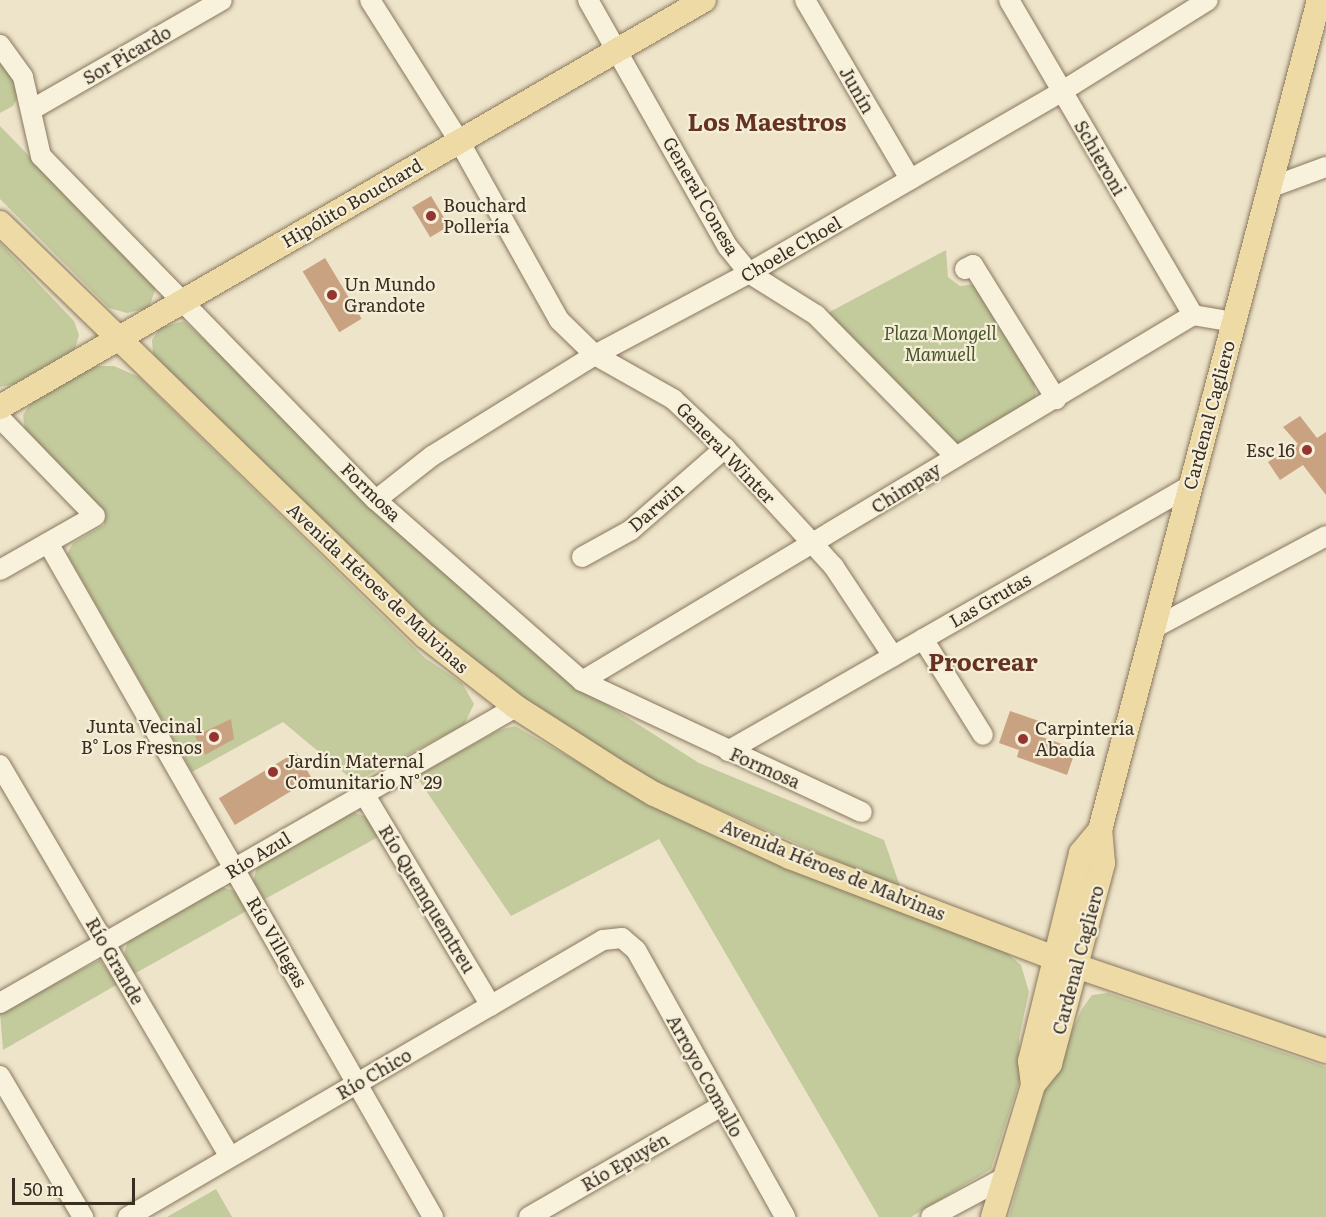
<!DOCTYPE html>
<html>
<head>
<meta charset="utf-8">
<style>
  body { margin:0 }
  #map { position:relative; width:1326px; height:1217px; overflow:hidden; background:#ede4c9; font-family:Literata,serif }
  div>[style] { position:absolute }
  .green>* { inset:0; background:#c3cb9d }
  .building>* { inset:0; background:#c9a281; transform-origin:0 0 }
  .roads { filter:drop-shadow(0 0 2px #89775e) drop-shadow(0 0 2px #89775e) }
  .minor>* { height:20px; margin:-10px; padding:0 10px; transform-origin:10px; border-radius:10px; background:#f8f1dc }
  .major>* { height:24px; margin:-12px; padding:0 12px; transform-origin:12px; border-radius:12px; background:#eddaa4 }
  .dots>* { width:16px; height:16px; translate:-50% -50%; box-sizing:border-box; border:3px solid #f5eed8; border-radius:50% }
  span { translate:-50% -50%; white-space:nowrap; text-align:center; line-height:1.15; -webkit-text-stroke:4.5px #f5eed8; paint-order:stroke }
  .street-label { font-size:18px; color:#3a2e21 }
  .poi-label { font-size:18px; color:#3a2e21 }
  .left { translate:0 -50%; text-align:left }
  .right { translate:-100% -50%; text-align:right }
  .park-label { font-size:18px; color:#485529; font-style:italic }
  .district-label { font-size:24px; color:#653322; font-weight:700 }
  .scale { position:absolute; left:12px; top:1178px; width:123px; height:27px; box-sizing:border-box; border:3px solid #3a2e21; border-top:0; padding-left:8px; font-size:18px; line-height:21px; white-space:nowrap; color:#3a2e21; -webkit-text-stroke:4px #f5eed8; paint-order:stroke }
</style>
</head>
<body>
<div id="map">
  <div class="green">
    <div style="clip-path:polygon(0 63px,21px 90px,13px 106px,0 113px)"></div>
    <div style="clip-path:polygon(0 126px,156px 287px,149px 308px,127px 313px,109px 308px,0 199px)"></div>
    <div style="clip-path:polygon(0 243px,74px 321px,79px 335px,75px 349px,14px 384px,0 387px)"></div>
    <div style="clip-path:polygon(946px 250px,948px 277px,960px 286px,976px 284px,1034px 382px,1036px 396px,1028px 406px,960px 446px,946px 441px,824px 315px)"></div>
    <div style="clip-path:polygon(184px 321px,581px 688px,699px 763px,884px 840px,901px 889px,650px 779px,544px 715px,458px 651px,239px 443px,153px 354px,152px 340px,160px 328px)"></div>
    <div style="clip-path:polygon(93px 366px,114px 366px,139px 377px,425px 658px,462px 683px,474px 704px,464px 725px,355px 782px,283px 722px,192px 772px,67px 554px,73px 543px,104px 525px,104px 511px,25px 431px,23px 415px,31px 403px)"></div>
    <div style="clip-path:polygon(515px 726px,604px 777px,768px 859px,1007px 953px,1021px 965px,1029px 992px,1019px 1038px,1020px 1079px,991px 1169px,911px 1217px,879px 1217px,659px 839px,511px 916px,416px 776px,499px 730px)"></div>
    <div style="clip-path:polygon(353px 812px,369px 818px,380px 836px,263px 900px,253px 882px,258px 863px)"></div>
    <div style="clip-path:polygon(221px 887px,240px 892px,250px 909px,134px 974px,124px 953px,129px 939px)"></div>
    <div style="clip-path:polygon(100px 960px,118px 984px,3px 1050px,0 1012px)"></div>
    <div style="clip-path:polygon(1108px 993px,1326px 1067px,1326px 1217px,1009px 1217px,1044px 1091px,1082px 1009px,1092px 995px)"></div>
    <div style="clip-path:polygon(216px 1189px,232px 1217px,167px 1217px)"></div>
  </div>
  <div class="building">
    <div style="left:431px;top:196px;width:35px;height:22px;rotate:59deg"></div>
    <div style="left:325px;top:258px;width:71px;height:26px;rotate:59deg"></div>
    <div style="clip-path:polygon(1300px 416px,1317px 438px,1326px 432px,1326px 495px,1303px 465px,1280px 480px,1268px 462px,1298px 444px,1283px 427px)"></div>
    <div style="clip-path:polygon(1010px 711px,1039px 721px,1034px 734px,1076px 749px,1067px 775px,1017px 757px,1019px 750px,999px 743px)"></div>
    <div style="clip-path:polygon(231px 719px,234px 739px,205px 755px,195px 736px)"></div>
    <div style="left:296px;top:752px;width:31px;height:90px;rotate:59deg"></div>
  </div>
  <div class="roads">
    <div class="minor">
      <div style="left:370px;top:0;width:167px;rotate:57.7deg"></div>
      <div style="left:459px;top:141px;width:205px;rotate:60.8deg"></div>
      <div style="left:559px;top:320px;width:50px;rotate:44.2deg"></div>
      <div style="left:595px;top:355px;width:90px;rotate:29.4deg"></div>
      <div style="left:673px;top:399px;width:71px;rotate:43.3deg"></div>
      <div style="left:725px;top:448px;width:161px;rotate:47.5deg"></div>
      <div style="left:834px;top:567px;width:107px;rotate:56.5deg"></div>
      <div style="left:588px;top:0;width:284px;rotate:60.5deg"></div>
      <div style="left:728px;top:247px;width:33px;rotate:51deg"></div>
      <div style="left:749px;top:273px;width:79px;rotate:32.1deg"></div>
      <div style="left:816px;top:315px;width:199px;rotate:45.4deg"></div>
      <div style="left:805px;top:0;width:208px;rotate:59.6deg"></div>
      <div style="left:1009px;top:0;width:365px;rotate:59.7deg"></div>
      <div style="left:0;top:45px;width:39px;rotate:54deg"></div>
      <div style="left:23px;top:77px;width:81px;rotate:77.2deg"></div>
      <div style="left:41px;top:156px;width:480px;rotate:45.8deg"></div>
      <div style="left:376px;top:500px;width:274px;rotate:41.3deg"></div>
      <div style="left:582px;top:681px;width:309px;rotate:25.1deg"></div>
      <div style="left:31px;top:110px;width:220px;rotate:-29.9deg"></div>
      <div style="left:1269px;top:188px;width:61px;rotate:-20.2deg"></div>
      <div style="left:965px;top:269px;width:9px;rotate:-27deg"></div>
      <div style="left:973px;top:265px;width:158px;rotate:58.2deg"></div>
      <div style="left:0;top:418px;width:136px;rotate:45.9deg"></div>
      <div style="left:95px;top:516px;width:109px;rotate:150.4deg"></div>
      <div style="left:376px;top:500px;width:71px;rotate:-38.2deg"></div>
      <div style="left:432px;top:456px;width:192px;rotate:-31.8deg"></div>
      <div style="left:595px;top:355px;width:174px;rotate:-28deg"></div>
      <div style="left:749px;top:273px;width:361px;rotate:-30.1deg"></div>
      <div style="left:1061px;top:92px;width:173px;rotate:-32deg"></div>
      <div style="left:48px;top:543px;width:776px;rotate:60.26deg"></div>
      <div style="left:582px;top:557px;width:56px;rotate:-28.9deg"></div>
      <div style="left:631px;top:530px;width:125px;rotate:-41.1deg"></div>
      <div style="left:1154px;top:628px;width:195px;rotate:-28.1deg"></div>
      <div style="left:923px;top:639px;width:113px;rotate:58deg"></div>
      <div style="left:582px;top:681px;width:712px;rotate:-30.92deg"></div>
      <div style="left:1193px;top:315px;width:42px;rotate:9.7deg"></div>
      <div style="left:728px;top:751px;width:533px;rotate:-29.84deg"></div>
      <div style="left:0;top:765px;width:454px;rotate:59.6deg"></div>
      <div style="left:363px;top:792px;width:249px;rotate:59.1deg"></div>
      <div style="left:0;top:1003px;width:595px;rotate:-29.84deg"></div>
      <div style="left:0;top:1076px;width:164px;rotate:59.5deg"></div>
      <div style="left:128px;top:1217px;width:550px;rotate:-30.25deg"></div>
      <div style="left:603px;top:940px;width:19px;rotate:-6deg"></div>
      <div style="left:622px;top:938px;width:18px;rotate:41deg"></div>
      <div style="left:636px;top:950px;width:306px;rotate:60.8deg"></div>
      <div style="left:529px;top:1217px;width:222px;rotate:-30deg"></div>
      <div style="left:931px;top:1217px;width:83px;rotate:-28.1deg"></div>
    </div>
    <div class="major">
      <div style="left:0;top:223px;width:593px;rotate:44.18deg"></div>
      <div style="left:425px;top:636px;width:115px;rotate:38deg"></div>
      <div style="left:516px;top:707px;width:117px;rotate:32.7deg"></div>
      <div style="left:614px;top:770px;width:47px;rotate:31deg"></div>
      <div style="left:654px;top:794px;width:150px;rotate:24.9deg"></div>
      <div style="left:790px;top:857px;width:306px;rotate:20.9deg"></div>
      <div style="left:1076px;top:966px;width:264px;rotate:18.8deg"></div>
      <div style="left:0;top:407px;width:813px;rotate:-30.03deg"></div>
      <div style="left:1033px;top:1085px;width:24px;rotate:-97deg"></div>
      <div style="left:1030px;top:1061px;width:214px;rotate:-76.2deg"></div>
      <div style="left:1081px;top:853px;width:30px;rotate:-50deg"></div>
      <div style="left:993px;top:1217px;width:138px;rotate:-73.1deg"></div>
      <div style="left:1033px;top:1085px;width:27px;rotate:-51deg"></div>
      <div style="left:1050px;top:1064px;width:208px;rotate:-75.2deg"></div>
      <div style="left:1103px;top:863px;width:33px;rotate:-95deg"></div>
      <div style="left:1100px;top:830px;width:858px;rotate:-75.22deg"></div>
    </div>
  </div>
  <div class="dots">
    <div style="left:431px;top:216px;background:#953531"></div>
    <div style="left:332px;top:295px;background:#953531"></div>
    <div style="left:1307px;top:450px;background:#953531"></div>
    <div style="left:214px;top:737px;background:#953531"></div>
    <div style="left:1023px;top:739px;background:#953531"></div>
    <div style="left:273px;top:772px;background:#953531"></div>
  </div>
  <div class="street-label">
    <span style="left:127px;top:55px;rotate:-30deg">Sor Picardo</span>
    <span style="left:857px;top:90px;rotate:60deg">Junín</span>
    <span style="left:1100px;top:158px;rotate:60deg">Schieroni</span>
    <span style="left:701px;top:196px;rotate:60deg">General Conesa</span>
    <span style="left:352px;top:203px;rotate:-30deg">Hipólito Bouchard</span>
    <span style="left:791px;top:249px;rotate:-30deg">Choele Choel</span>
    <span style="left:1209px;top:415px;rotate:-75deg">Cardenal Cagliero</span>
    <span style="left:726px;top:453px;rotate:46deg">General Winter</span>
    <span style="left:906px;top:488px;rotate:-32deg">Chimpay</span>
    <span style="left:371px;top:492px;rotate:44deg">Formosa</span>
    <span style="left:656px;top:507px;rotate:-40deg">Darwin</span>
    <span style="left:378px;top:588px;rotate:43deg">Avenida Héroes de Malvinas</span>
    <span style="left:990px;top:600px;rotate:-30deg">Las Grutas</span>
    <span style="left:765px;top:768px;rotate:24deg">Formosa</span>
    <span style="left:258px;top:855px;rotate:-31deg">Río Azul</span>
    <span style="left:833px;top:870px;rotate:22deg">Avenida Héroes de Malvinas</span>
    <span style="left:427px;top:899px;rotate:59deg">Río Quemquemtreu</span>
    <span style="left:277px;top:942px;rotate:60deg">Río Villegas</span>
    <span style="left:1078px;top:960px;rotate:-75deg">Cardenal Cagliero</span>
    <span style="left:115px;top:961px;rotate:60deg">Río Grande</span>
    <span style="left:374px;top:1074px;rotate:-30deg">Río Chico</span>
    <span style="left:705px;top:1076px;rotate:61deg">Arroyo Comallo</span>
    <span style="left:625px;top:1162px;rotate:-30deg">Río Epuyén</span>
  </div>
  <div class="poi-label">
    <span class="left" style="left:443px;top:216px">Bouchard<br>Pollería</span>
    <span class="left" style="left:344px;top:295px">Un Mundo<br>Grandote</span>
    <span class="right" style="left:1295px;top:450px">Esc 16</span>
    <span class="right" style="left:202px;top:737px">Junta Vecinal<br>B° Los Fresnos</span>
    <span class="left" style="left:1035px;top:739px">Carpintería<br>Abadía</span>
    <span class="left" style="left:285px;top:772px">Jardín Maternal<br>Comunitario N° 29</span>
  </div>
  <div class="park-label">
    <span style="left:940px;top:344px">Plaza Mongell<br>Mamuell</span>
  </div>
  <div class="district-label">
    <span style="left:767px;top:121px">Los Maestros</span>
    <span style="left:983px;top:661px">Procrear</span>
  </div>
  <div class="scale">50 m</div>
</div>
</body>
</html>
